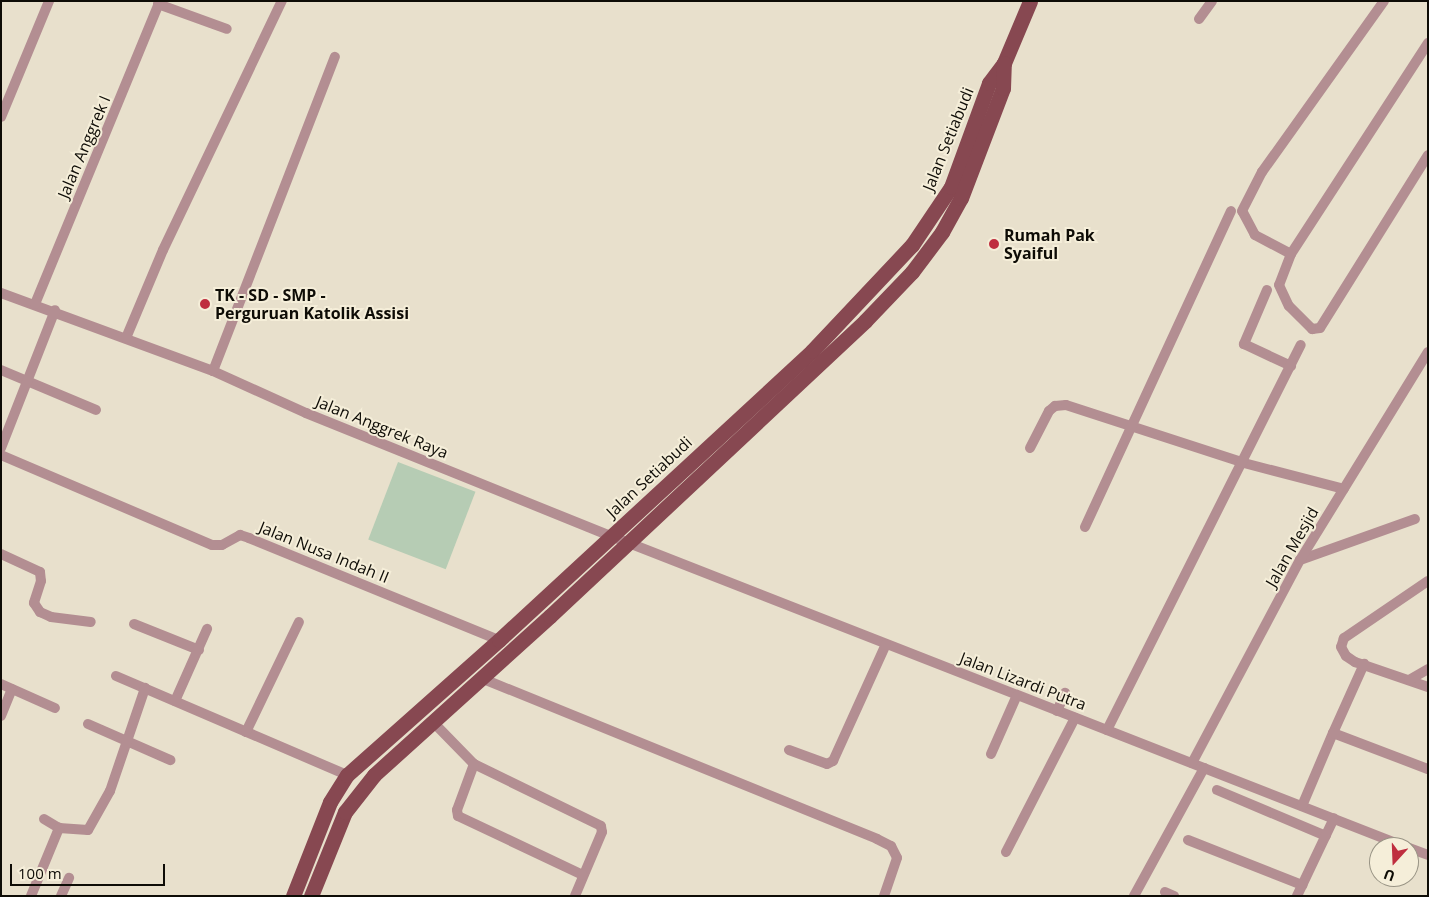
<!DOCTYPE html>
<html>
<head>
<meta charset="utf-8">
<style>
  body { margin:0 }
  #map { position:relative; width:1429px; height:897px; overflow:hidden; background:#e8e0cc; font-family:"Open Sans",sans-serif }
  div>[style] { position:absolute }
  .green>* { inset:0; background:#b6ccb4; transform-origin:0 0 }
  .street>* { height:10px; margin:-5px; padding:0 5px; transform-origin:5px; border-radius:5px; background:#b38e92 }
  .primary>* { height:15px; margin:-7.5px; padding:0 7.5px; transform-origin:7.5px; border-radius:7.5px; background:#874851 }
  .dots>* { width:14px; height:14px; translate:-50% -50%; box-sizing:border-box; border:2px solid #f5eed9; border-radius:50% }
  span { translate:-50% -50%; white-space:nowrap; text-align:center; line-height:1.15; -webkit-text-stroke:4px #f5eed9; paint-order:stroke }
  .street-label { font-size:16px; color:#0e0c06 }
  .poi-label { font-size:16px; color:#0e0c06; font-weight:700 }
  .left { translate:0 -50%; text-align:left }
  .frame { position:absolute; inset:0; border:2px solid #0e0c06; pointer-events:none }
  .north { position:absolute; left:1369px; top:837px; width:50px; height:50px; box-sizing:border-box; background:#f5eed9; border:1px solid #999485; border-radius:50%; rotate:200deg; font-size:14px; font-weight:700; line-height:20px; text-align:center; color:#0e0c06 }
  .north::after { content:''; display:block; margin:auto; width:18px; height:22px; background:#bf2e3f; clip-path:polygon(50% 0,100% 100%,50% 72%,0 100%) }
  .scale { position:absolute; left:10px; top:864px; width:155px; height:22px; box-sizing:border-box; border:2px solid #0e0c06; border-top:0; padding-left:6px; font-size:15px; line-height:18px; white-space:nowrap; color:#0e0c06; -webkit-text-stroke:4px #f5eed9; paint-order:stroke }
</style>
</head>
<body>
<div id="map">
  <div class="green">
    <div style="left:398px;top:462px;width:83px;height:83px;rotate:21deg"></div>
  </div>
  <div class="street">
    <div style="left:158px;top:4px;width:73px;rotate:19.9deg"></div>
    <div style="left:1199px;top:19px;width:22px;rotate:-54deg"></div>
    <div style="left:1428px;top:43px;width:252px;rotate:123deg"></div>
    <div style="left:1291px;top:254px;width:33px;rotate:111deg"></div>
    <div style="left:1279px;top:285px;width:23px;rotate:65deg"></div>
    <div style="left:1289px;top:306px;width:33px;rotate:45deg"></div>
    <div style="left:1312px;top:329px;width:8px;rotate:-7deg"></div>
    <div style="left:1320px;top:328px;width:204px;rotate:-58deg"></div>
    <div style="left:1px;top:117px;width:126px;rotate:-67.5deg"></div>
    <div style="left:1291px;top:254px;width:41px;rotate:-152.2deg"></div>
    <div style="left:1255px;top:235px;width:27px;rotate:-118deg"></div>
    <div style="left:1242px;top:211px;width:44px;rotate:-62.9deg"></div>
    <div style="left:1262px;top:172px;width:210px;rotate:-54.5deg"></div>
    <div style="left:1267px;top:290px;width:59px;rotate:113.1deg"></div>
    <div style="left:1244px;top:344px;width:52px;rotate:25.1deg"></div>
    <div style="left:1px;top:293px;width:226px;rotate:20.2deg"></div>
    <div style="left:213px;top:371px;width:102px;rotate:24.3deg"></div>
    <div style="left:306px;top:413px;width:329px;rotate:22deg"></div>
    <div style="left:611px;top:536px;width:854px;rotate:21.37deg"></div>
    <div style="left:35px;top:304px;width:328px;rotate:-67.6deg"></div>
    <div style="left:126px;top:338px;width:95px;rotate:-67.2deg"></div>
    <div style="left:163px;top:250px;width:276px;rotate:-64.5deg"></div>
    <div style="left:1px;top:370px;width:103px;rotate:22.8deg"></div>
    <div style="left:213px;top:371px;width:337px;rotate:-68.8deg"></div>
    <div style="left:1px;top:448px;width:148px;rotate:-68.6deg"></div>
    <div style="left:1030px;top:448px;width:42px;rotate:-62.8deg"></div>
    <div style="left:1049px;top:411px;width:8px;rotate:-40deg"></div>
    <div style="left:1055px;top:406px;width:11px;rotate:-5deg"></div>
    <div style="left:1066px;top:405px;width:187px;rotate:18deg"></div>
    <div style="left:1244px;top:463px;width:103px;rotate:14.6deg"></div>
    <div style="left:1px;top:455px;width:229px;rotate:23.1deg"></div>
    <div style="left:212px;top:545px;width:10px"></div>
    <div style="left:222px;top:545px;width:21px;rotate:-29deg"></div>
    <div style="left:240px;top:535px;width:9px;rotate:18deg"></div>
    <div style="left:249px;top:538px;width:270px;rotate:22.2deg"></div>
    <div style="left:1085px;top:527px;width:348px;rotate:-65.2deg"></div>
    <div style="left:1px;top:554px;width:43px;rotate:24.8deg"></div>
    <div style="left:40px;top:572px;width:9px;rotate:84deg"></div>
    <div style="left:41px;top:581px;width:23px;rotate:108deg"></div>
    <div style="left:34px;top:603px;width:11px;rotate:56deg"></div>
    <div style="left:40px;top:612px;width:12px;rotate:24deg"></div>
    <div style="left:51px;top:617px;width:40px;rotate:7.1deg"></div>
    <div style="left:1300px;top:560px;width:122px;rotate:-19.6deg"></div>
    <div style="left:1428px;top:581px;width:102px;rotate:145.8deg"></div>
    <div style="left:1344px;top:638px;width:9px;rotate:108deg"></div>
    <div style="left:1341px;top:647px;width:10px;rotate:61deg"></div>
    <div style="left:1346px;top:656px;width:11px;rotate:34deg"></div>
    <div style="left:1355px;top:662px;width:77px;rotate:18.9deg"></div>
    <div style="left:134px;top:624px;width:70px;rotate:21.8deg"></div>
    <div style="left:116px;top:676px;width:251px;rotate:23.2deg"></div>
    <div style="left:481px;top:678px;width:427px;rotate:22.1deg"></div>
    <div style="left:877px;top:839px;width:16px;rotate:27deg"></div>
    <div style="left:891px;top:846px;width:13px;rotate:63deg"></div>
    <div style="left:897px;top:858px;width:40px;rotate:108.9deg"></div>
    <div style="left:1409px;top:680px;width:22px;rotate:-30deg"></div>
    <div style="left:1px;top:684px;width:59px;rotate:24deg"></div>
    <div style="left:175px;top:701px;width:79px;rotate:-66deg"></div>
    <div style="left:1057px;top:711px;width:20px;rotate:-66deg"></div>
    <div style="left:1px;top:716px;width:29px;rotate:-68deg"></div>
    <div style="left:432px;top:721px;width:60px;rotate:45.7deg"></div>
    <div style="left:474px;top:764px;width:141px;rotate:26deg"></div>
    <div style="left:601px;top:826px;width:6px;rotate:81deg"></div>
    <div style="left:602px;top:832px;width:69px;rotate:112.9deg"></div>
    <div style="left:88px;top:724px;width:90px;rotate:23.7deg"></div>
    <div style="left:1107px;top:730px;width:431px;rotate:-63.3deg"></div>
    <div style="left:246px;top:732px;width:122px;rotate:-64.3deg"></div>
    <div style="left:1333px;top:733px;width:76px;rotate:-65.8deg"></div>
    <div style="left:789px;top:750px;width:40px;rotate:20.2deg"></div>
    <div style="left:827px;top:764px;width:7px;rotate:-27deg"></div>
    <div style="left:833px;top:761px;width:128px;rotate:-65.6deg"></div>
    <div style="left:991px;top:754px;width:64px;rotate:-66.2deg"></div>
    <div style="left:1192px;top:763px;width:230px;rotate:-62deg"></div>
    <div style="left:1300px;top:560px;width:244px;rotate:-58.4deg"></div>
    <div style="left:474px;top:764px;width:49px;rotate:110.3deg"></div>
    <div style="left:457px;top:810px;width:6px;rotate:81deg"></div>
    <div style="left:458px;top:816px;width:138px;rotate:25.3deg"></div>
    <div style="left:1217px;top:790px;width:118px;rotate:22.9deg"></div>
    <div style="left:1302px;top:806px;width:79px;rotate:-67deg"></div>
    <div style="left:1333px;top:733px;width:102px;rotate:20.8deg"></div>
    <div style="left:44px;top:819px;width:17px;rotate:31deg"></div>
    <div style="left:59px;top:828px;width:29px;rotate:4deg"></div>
    <div style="left:88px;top:830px;width:45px;rotate:-60.6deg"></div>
    <div style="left:110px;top:791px;width:109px;rotate:-71.2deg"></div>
    <div style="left:1188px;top:840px;width:123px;rotate:21.5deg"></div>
    <div style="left:1409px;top:848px;width:20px;rotate:20deg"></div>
    <div style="left:1006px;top:852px;width:151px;rotate:-62.8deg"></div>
    <div style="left:1165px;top:892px;width:10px;rotate:24deg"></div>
    <div style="left:31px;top:896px;width:74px;rotate:-67.6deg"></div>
    <div style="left:61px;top:896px;width:20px;rotate:-66deg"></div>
    <div style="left:1134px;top:896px;width:146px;rotate:-61.3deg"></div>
    <div style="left:1297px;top:896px;width:86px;rotate:-64.6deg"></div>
  </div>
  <div class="primary">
    <div style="left:293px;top:896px;width:101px;rotate:-68.5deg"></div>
    <div style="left:330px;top:802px;width:32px;rotate:-58deg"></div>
    <div style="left:347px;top:775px;width:203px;rotate:-41.6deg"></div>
    <div style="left:499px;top:640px;width:426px;rotate:-42.7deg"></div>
    <div style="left:812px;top:351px;width:146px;rotate:-46.7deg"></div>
    <div style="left:912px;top:245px;width:70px;rotate:-56.1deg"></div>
    <div style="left:951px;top:187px;width:111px;rotate:-69.9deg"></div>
    <div style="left:989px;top:83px;width:25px;rotate:-53deg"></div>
    <div style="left:1004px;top:63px;width:67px;rotate:-67.2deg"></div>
    <div style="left:311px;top:896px;width:91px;rotate:-68deg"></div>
    <div style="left:345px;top:812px;width:47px;rotate:-51.9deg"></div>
    <div style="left:374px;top:775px;width:237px;rotate:-42.1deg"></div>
    <div style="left:550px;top:616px;width:432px;rotate:-43.1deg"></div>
    <div style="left:865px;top:321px;width:68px;rotate:-46.2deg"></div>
    <div style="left:912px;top:272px;width:50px;rotate:-53.1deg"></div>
    <div style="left:942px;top:232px;width:39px;rotate:-61deg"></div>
    <div style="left:961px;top:198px;width:118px;rotate:-69.1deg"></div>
    <div style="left:1003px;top:88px;width:25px;rotate:-88deg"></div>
  </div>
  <div class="dots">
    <div style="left:994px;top:244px;background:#bf2e3f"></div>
    <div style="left:205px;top:304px;background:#bf2e3f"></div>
  </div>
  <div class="street-label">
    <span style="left:948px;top:139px;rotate:-68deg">Jalan Setiabudi</span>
    <span style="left:84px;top:147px;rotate:-67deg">Jalan Anggrek I</span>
    <span style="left:382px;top:427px;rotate:22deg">Jalan Anggrek Raya</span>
    <span style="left:649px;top:477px;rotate:-43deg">Jalan Setiabudi</span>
    <span style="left:1292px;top:547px;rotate:-60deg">Jalan Mesjid</span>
    <span style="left:324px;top:552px;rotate:22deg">Jalan Nusa Indah II</span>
    <span style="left:1023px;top:681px;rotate:21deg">Jalan Lizardi Putra</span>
  </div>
  <div class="poi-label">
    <span class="left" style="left:1004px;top:244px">Rumah Pak<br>Syaiful</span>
    <span class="left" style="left:215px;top:304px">TK - SD - SMP -<br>Perguruan Katolik Assisi</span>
  </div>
  <div class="frame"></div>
  <div class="north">U</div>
  <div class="scale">100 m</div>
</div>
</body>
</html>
